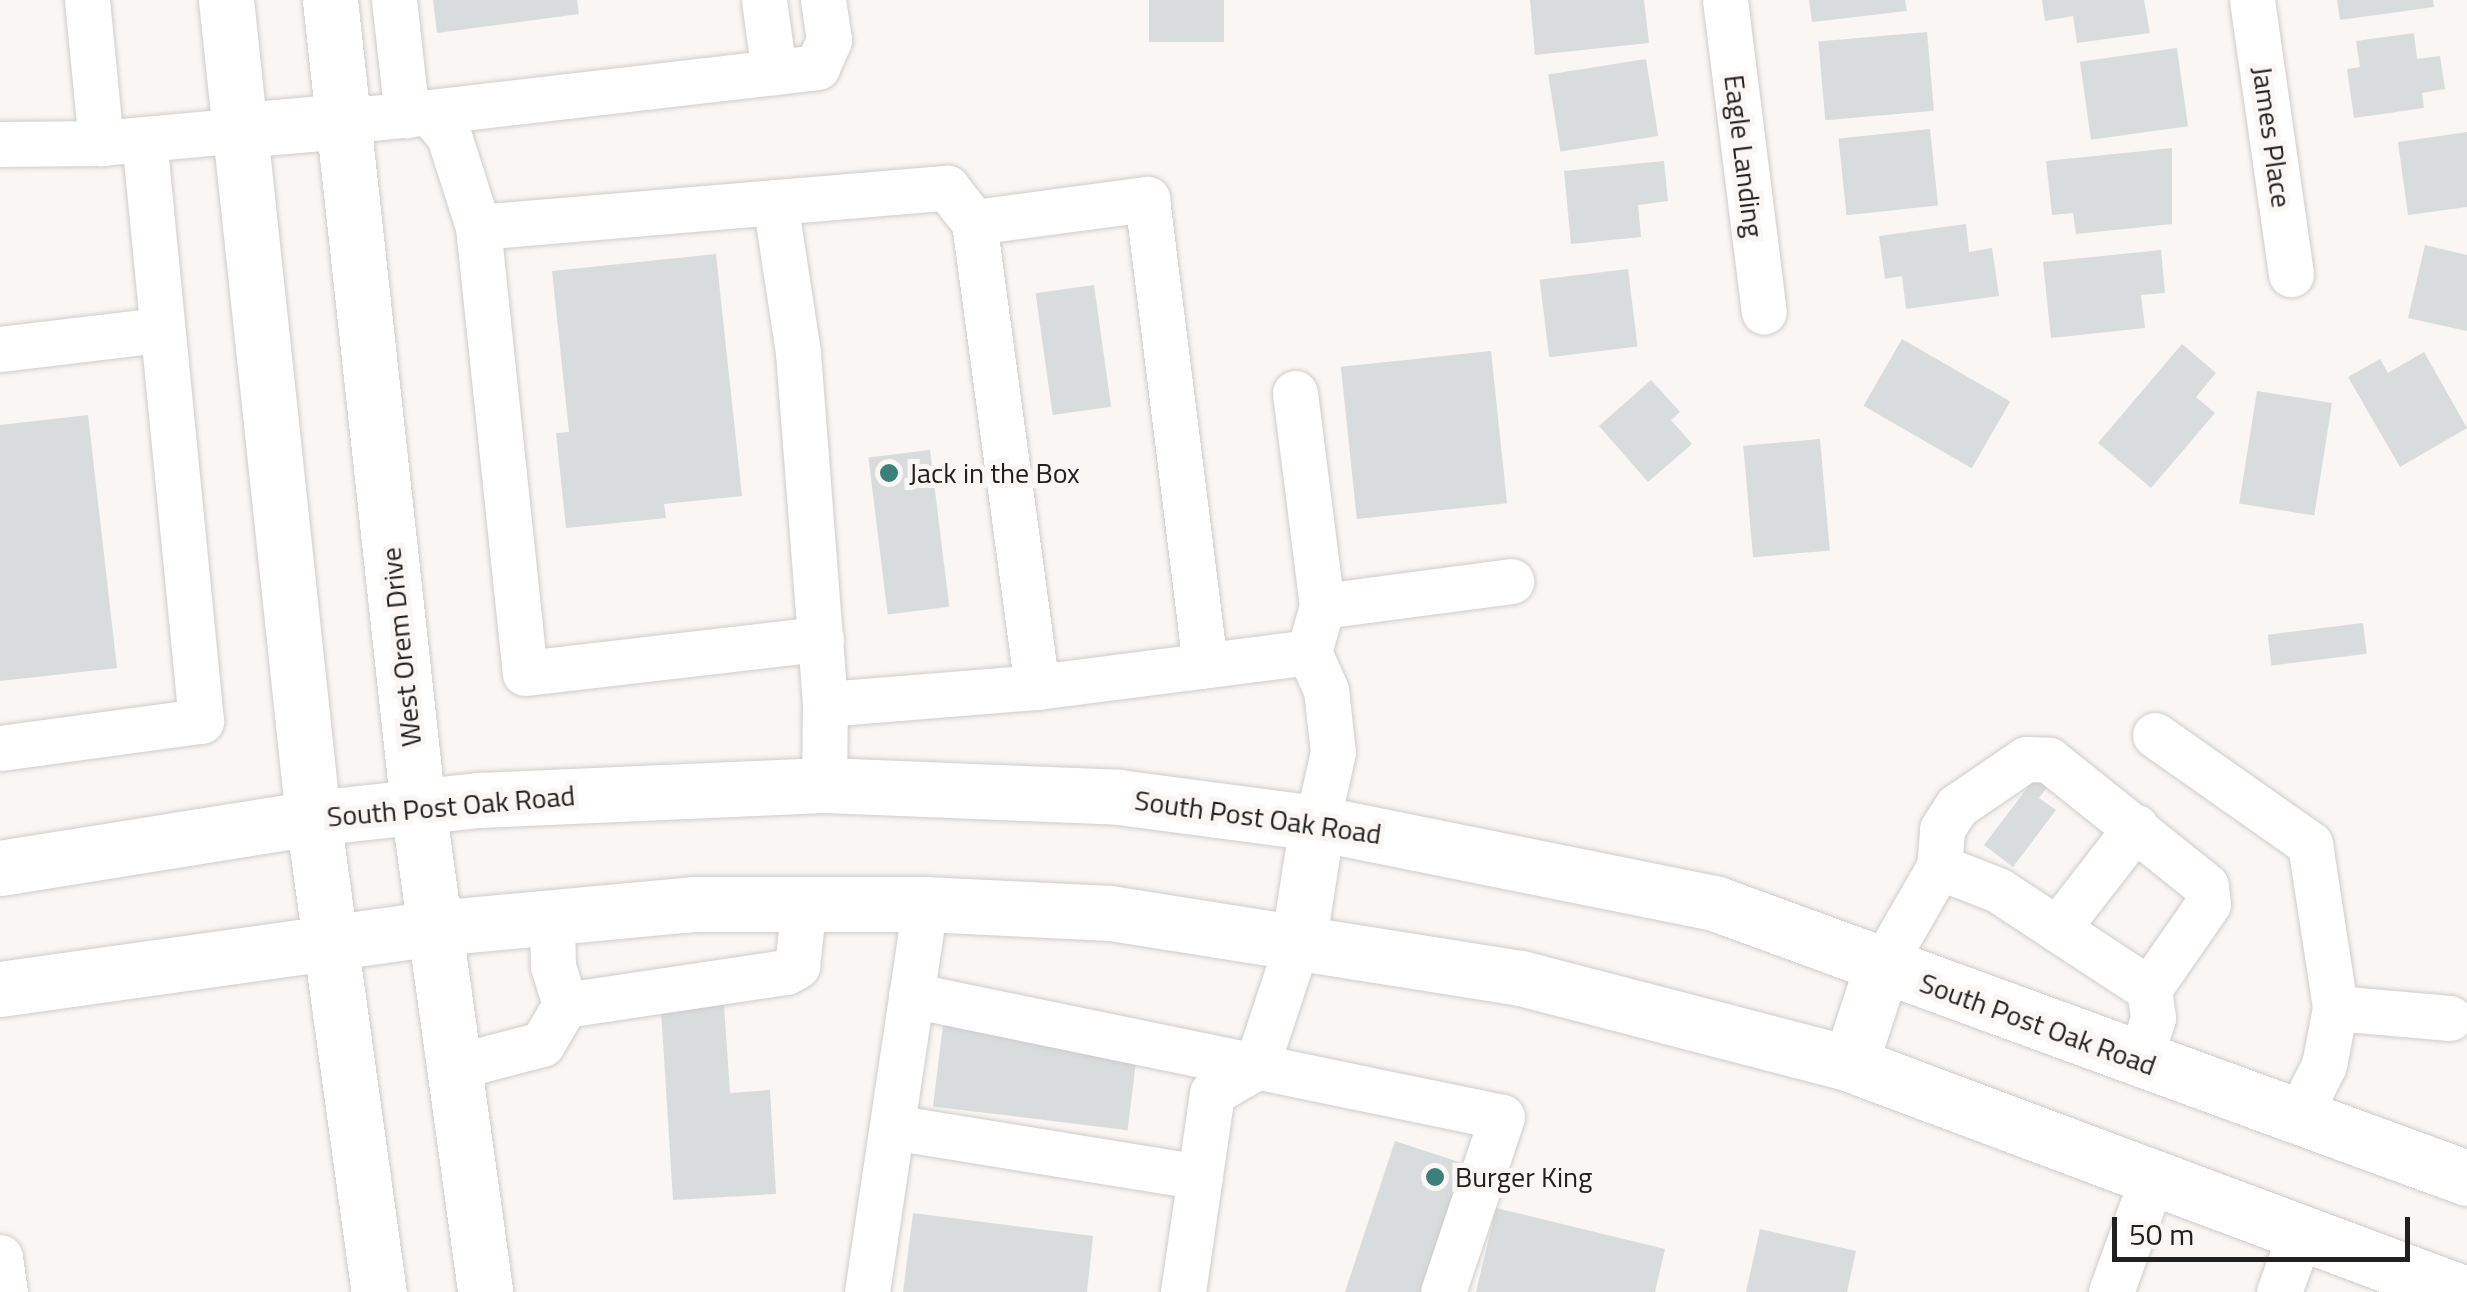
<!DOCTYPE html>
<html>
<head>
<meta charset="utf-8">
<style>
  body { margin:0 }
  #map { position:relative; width:2467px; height:1292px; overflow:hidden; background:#f9f6f4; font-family:"Titillium Web",sans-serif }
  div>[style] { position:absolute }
  .building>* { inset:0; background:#d9dcdc; transform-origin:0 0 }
  .roads { filter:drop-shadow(0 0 2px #cfccca) drop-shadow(0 0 2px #cfccca) }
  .minor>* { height:45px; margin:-22.5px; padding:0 22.5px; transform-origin:22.5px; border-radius:22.5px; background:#fff }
  .major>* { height:55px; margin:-27.5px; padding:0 27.5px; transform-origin:27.5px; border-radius:27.5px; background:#fff }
  .dots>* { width:28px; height:28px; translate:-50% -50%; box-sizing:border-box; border:5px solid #f9f6f4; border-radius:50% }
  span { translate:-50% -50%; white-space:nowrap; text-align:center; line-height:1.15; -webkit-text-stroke:10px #f9f6f4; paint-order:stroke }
  .street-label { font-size:28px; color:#212020 }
  .poi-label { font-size:28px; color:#212020 }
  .left { translate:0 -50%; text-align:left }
  .scale { position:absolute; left:2112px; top:1217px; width:298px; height:45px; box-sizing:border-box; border:5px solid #212020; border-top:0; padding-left:12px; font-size:30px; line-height:35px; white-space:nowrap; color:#212020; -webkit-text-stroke:8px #f9f6f4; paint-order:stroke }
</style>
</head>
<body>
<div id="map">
  <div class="building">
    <div style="clip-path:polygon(433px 0,577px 0,579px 14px,437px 33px)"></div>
    <div style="left:1149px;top:0;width:75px;height:42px"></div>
    <div style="clip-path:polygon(1530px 0,1644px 0,1649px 43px,1535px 55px)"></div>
    <div style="clip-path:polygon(1809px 0,1905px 0,1907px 11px,1812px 22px)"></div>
    <div style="clip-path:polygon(2042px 0,2144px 0,2150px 33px,2077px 43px,2073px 16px,2045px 21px)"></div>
    <div style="clip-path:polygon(2337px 0,2433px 0,2434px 7px,2340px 20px)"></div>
    <div style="left:1927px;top:32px;width:79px;height:109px;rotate:85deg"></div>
    <div style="clip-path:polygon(2414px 33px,2417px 59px,2440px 56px,2445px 89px,2422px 93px,2424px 108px,2354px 118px,2347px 69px,2360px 67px,2356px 41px)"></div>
    <div style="left:2177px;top:48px;width:79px;height:98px;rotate:82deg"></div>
    <div style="left:1646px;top:59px;width:78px;height:99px;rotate:81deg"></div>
    <div style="left:1930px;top:129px;width:77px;height:92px;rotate:84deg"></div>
    <div style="clip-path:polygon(2467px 132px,2467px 207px,2408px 215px,2398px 142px)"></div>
    <div style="clip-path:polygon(2172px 148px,2172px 224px,2076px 234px,2073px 213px,2052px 215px,2046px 161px)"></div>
    <div style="clip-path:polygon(1664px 161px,1668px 201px,1638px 205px,1641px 237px,1571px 244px,1564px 171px)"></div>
    <div style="clip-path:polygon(1966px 224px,1969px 252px,1992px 248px,1999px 296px,1906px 309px,1902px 276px,1885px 279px,1879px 236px)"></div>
    <div style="clip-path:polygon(2425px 245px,2467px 255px,2467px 331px,2408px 318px)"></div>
    <div style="clip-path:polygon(2161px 250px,2165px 293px,2141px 295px,2145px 328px,2051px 338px,2043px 262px)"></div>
    <div style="clip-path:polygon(716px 254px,742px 496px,664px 504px,666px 518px,566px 528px,556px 433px,569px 432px,552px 271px)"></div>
    <div style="left:1628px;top:269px;width:78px;height:89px;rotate:83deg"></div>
    <div style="left:1094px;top:285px;width:123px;height:59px;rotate:82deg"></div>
    <div style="left:1902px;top:339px;width:125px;height:77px;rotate:30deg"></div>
    <div style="clip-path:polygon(2182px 344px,2216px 373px,2196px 397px,2215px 413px,2151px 488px,2098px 443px)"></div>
    <div style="left:1491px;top:351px;width:153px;height:151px;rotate:84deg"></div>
    <div style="clip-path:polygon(2424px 352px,2467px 428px,2400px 467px,2348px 377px,2380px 359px,2388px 373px)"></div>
    <div style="clip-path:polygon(1651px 380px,1680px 412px,1671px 420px,1692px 444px,1648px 482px,1599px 426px)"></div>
    <div style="left:2257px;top:391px;width:76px;height:114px;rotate:9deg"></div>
    <div style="clip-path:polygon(88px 415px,117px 668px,0 681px,0 425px)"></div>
    <div style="left:1820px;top:439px;width:112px;height:77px;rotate:85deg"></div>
    <div style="left:930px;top:450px;width:158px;height:62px;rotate:83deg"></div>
    <div style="left:2363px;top:623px;width:31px;height:96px;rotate:83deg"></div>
    <div style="clip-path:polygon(2037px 775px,2049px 785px,2039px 798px,2056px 810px,2013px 867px,1984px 845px)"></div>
    <div style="clip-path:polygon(723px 990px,730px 1093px,770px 1090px,776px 1194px,673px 1200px,660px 994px)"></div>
    <div style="left:943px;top:1025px;width:196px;height:82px;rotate:7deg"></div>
    <div style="clip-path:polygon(1395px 1141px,1465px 1164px,1422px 1292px,1345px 1292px)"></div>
    <div style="clip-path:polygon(1496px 1208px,1665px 1249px,1655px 1292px,1476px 1292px)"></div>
    <div style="clip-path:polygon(913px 1213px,1093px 1236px,1087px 1292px,903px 1292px)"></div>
    <div style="clip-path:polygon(1760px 1229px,1856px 1251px,1847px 1292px,1746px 1292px)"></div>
  </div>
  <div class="roads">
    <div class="minor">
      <div style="left:87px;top:0;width:144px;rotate:84.4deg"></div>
      <div style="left:101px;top:143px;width:140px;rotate:-5.3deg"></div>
      <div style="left:394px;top:0;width:116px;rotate:83.6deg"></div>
      <div style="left:764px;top:0;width:73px;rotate:82.1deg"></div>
      <div style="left:1725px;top:0;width:314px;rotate:82.9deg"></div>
      <div style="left:2252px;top:0;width:277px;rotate:81.9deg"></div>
      <div style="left:429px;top:112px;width:391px;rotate:-6.6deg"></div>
      <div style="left:817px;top:67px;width:30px;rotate:-66deg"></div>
      <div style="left:829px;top:40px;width:40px;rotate:-98.5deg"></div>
      <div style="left:344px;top:121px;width:85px;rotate:-6deg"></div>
      <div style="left:429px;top:112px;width:31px;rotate:50deg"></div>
      <div style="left:449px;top:136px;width:96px;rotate:72.3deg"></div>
      <div style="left:478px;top:227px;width:471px;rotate:-4.8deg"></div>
      <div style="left:947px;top:188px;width:43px;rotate:51.5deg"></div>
      <div style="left:974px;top:222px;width:469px;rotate:82.3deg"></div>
      <div style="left:1037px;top:687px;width:274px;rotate:-7.3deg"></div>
      <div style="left:1309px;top:652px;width:42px;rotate:65.9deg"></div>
      <div style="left:1326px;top:690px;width:62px;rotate:83.6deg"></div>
      <div style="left:1333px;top:752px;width:73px;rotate:102.7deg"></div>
      <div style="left:0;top:144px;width:101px;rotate:-0.6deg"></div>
      <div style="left:775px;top:202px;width:153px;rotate:81.3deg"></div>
      <div style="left:798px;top:353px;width:352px;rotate:85.6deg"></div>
      <div style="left:974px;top:222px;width:175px;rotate:-7.6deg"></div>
      <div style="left:1147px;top:199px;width:470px;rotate:82.9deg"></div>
      <div style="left:478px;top:227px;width:448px;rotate:84deg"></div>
      <div style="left:525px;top:673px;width:298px;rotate:-6.6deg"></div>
      <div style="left:0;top:349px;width:160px;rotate:-6.8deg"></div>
      <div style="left:1295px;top:393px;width:215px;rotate:82.8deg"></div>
      <div style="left:1309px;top:652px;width:48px;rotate:-74.2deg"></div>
      <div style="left:1322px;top:606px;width:191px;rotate:-7.5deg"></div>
      <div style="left:2155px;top:735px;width:189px;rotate:35.1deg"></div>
      <div style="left:2310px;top:844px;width:166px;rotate:81.3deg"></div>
      <div style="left:2335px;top:1008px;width:58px;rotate:100.9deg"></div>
      <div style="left:2324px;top:1065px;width:60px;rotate:116.6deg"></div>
      <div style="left:0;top:748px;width:203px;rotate:-7.7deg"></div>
      <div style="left:201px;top:721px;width:585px;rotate:-95.59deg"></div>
      <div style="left:824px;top:785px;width:81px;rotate:-89.3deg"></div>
      <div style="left:825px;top:704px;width:213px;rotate:-4.6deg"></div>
      <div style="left:1939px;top:867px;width:63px;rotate:21.3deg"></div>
      <div style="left:1998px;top:890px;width:181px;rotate:33.3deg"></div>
      <div style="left:552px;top:918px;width:48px;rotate:88.8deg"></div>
      <div style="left:553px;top:966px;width:41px;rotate:72.9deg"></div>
      <div style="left:565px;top:1005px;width:223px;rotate:-8.5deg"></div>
      <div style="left:786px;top:972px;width:13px;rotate:-29deg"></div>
      <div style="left:797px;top:966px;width:62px;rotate:-83.6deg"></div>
      <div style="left:2057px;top:929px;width:129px;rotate:-52.2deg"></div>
      <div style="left:1882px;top:966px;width:114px;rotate:-60.1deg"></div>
      <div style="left:1939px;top:867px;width:38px;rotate:-85deg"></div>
      <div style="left:1942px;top:829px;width:27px;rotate:-57deg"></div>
      <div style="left:1957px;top:806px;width:83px;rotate:-34.3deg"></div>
      <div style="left:2026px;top:759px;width:23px;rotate:2deg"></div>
      <div style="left:2049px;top:760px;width:201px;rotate:38.7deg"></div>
      <div style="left:2206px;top:886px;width:18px;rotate:84deg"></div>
      <div style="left:2208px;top:904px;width:103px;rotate:124.8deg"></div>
      <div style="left:2149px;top:989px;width:29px;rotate:82deg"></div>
      <div style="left:2153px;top:1018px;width:46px;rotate:107.7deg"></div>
      <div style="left:911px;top:995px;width:603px;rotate:11.66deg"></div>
      <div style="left:1502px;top:1117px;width:185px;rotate:108.6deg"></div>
      <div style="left:2335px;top:1008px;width:115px;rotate:5deg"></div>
      <div style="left:454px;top:1067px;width:91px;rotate:-14.6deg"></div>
      <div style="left:542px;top:1044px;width:45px;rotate:-59.5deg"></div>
      <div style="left:892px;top:1127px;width:312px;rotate:9.2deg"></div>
      <div style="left:0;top:1257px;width:35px;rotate:82deg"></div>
      <div style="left:867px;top:1292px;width:392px;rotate:-81.5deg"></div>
      <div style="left:1183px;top:1292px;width:201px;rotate:-81.7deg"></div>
      <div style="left:1212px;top:1093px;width:51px;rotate:-30.6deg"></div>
      <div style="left:1256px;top:1067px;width:136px;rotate:-71.6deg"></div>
      <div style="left:2111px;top:1292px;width:123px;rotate:-70.1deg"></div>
      <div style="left:2279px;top:1292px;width:64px;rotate:-69.9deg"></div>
    </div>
    <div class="major">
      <div style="left:226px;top:0;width:823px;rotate:83.93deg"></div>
      <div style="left:313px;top:818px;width:479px;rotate:82.1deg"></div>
      <div style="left:330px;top:0;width:812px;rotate:83.78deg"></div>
      <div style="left:418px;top:807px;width:490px;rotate:82.1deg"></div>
      <div style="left:240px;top:130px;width:104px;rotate:-4.9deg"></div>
      <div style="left:0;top:868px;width:317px;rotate:-9.1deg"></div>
      <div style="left:313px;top:818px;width:168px;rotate:-6.2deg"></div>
      <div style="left:480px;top:800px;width:344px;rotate:-2.5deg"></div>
      <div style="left:824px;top:785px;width:295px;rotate:2.3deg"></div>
      <div style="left:1119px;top:797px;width:200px;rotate:7.5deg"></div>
      <div style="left:1317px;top:823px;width:408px;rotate:11.4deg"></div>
      <div style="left:1717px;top:904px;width:798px;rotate:20.07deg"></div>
      <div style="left:1299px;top:938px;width:116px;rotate:-81.1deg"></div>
      <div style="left:0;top:989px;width:439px;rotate:-8deg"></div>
      <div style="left:435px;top:928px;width:259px;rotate:-5.3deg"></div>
      <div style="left:693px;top:904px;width:232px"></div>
      <div style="left:925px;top:904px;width:185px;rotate:2.8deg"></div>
      <div style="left:1110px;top:913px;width:416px;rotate:9deg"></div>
      <div style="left:1521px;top:978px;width:340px;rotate:14.6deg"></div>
      <div style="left:1850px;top:1064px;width:651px;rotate:20.49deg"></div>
      <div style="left:1850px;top:1064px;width:103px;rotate:-71.9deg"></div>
    </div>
  </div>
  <div class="dots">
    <div style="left:889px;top:473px;background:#3b817a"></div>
    <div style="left:1435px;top:1177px;background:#3b817a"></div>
  </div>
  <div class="street-label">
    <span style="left:2272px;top:137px;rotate:82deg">James Place</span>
    <span style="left:1744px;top:156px;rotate:83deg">Eagle Landing</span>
    <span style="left:401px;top:647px;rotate:-96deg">West Orem Drive</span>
    <span style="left:451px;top:806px;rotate:-5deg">South Post Oak Road</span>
    <span style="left:1258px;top:817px;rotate:8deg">South Post Oak Road</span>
    <span style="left:2038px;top:1024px;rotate:20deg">South Post Oak Road</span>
  </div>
  <div class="poi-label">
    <span class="left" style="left:909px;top:473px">Jack in the Box</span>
    <span class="left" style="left:1455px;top:1177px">Burger King</span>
  </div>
  <div class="scale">50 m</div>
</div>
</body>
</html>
